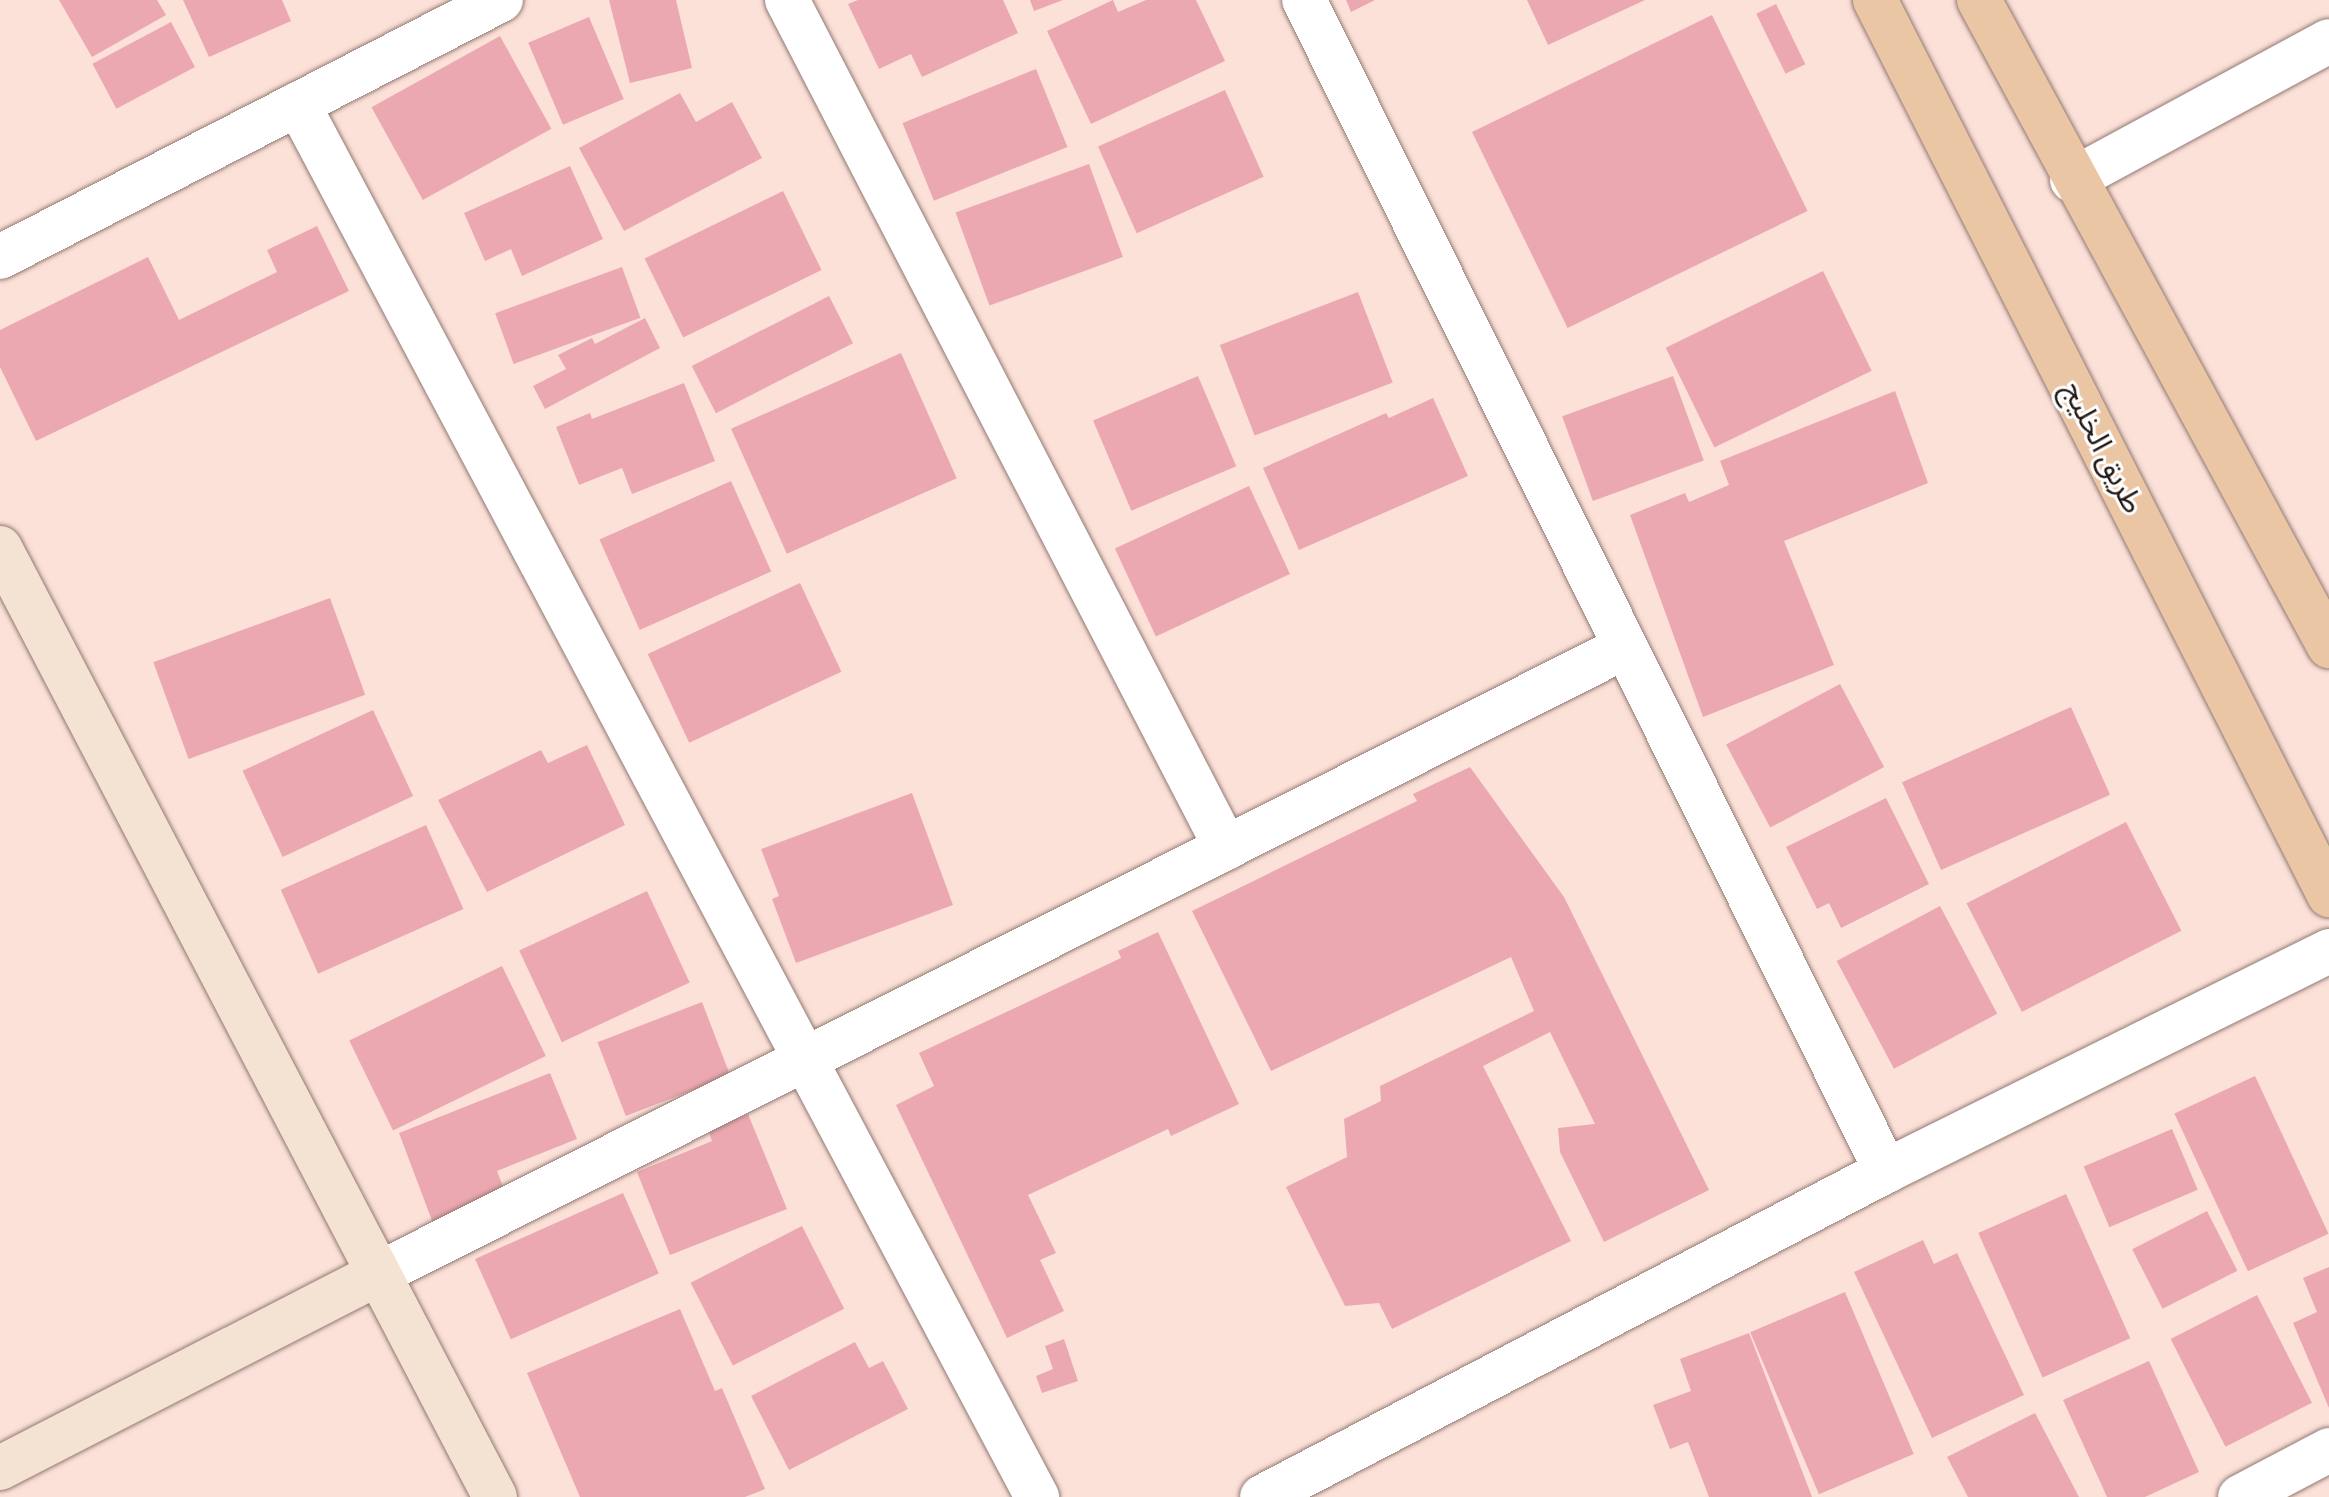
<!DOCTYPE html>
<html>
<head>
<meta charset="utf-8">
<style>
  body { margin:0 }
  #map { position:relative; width:2329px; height:1497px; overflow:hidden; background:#fce1d9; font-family:"Alegreya Sans","Noto Sans Arabic",sans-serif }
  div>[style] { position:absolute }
  .building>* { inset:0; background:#eca8b0; transform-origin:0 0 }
  .roads { filter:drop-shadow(0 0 2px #917972) drop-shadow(0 0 2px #917972) }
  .street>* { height:44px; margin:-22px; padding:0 22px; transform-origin:22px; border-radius:22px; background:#fff }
  .secondary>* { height:44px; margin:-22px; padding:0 22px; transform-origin:22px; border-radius:22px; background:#f4e2d2 }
  .primary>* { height:44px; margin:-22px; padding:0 22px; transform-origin:22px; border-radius:22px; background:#eac6a5 }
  span { translate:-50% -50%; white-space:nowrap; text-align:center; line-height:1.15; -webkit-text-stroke:6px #fff; paint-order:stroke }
  .street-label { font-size:30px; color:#1f1613 }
</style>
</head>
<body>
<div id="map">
  <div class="building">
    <div style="clip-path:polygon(59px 0,157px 0,166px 15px,92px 57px)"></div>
    <div style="clip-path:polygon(183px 0,282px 0,291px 21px,209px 57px)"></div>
    <div style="clip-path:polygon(609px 0,676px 0,692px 68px,630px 83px)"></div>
    <div style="clip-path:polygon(858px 0,1003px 0,1018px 33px,922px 77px,911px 54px,879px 69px,848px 4px)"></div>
    <div style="clip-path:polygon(1030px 0,1063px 0,1034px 11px)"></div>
    <div style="clip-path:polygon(1113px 0,1118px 12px,1146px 0,1196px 0,1225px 61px,1091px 124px,1047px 31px)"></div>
    <div style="clip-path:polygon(1346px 0,1375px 0,1351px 12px)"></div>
    <div style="clip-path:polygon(1527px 0,1645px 0,1548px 45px)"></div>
    <div style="left:1776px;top:4px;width:67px;height:22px;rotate:64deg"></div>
    <div style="left:1712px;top:15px;width:218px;height:267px;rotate:64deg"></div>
    <div style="left:589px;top:17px;width:89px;height:66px;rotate:67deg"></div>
    <div style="left:171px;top:22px;width:51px;height:89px;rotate:62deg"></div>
    <div style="left:500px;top:36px;width:106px;height:147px;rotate:61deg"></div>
    <div style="left:1036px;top:69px;width:84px;height:144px;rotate:68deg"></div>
    <div style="left:1225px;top:90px;width:95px;height:139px;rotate:66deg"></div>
    <div style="clip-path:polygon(680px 93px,696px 122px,732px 102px,762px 158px,624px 231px,579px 148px)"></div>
    <div style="left:1089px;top:164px;width:99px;height:142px;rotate:70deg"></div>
    <div style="clip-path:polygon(570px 166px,603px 239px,522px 276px,511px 249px,485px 261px,464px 213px)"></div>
    <div style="left:783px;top:191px;width:88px;height:154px;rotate:64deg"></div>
    <div style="clip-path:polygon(317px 226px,349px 291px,36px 441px,0 367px,0 330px,148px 257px,179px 320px,277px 272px,267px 250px)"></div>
    <div style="left:622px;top:267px;width:54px;height:135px;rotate:70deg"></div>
    <div style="left:1823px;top:271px;width:111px;height:175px;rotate:64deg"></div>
    <div style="left:1358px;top:292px;width:97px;height:148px;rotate:69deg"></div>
    <div style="left:829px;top:296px;width:53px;height:154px;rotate:63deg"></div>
    <div style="clip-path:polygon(645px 318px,660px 348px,545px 409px,533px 386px,566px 369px,558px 355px,592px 338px,595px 344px)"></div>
    <div style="left:901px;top:353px;width:137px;height:186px;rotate:66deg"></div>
    <div style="left:1198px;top:376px;width:98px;height:114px;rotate:67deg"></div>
    <div style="left:1673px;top:376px;width:90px;height:118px;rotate:70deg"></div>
    <div style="clip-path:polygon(684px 383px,715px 461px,632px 494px,622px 468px,579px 485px,556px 427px,590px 413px,592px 419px)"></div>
    <div style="clip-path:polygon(1895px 391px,1928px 483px,1784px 541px,1834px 665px,1703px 717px,1630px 515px,1685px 493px,1689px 502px,1729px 485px,1720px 461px)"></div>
    <div style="clip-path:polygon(1433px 398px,1468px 476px,1299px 550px,1263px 468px,1386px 413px,1389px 418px)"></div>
    <div style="left:731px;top:481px;width:99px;height:144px;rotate:66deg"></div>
    <div style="left:1249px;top:486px;width:97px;height:148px;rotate:65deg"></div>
    <div style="left:800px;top:583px;width:98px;height:168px;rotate:65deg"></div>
    <div style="left:330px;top:598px;width:103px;height:188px;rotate:70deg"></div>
    <div style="left:1840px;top:684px;width:94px;height:129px;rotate:62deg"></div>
    <div style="left:2071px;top:707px;width:96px;height:185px;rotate:66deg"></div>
    <div style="left:373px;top:710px;width:95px;height:144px;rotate:65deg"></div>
    <div style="clip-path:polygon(587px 745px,625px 825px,487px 892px,438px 800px,541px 750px,548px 763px)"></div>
    <div style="clip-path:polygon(1470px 767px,1564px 897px,1709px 1190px,1604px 1242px,1560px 1152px,1558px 1128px,1595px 1124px,1550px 1032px,1483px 1066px,1571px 1241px,1392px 1329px,1379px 1303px,1345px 1306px,1286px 1187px,1347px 1157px,1344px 1119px,1381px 1101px,1380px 1086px,1534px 1011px,1511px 957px,1271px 1071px,1192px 911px,1417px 801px,1413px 794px)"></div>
    <div style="clip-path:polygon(912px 793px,953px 905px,796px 963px,772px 899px,779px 896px,761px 849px)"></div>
    <div style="clip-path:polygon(1886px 798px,1929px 884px,1841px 928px,1829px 903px,1817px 909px,1786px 847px)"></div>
    <div style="left:2126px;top:822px;width:122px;height:179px;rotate:63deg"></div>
    <div style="left:426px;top:825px;width:92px;height:159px;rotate:66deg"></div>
    <div style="left:647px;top:891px;width:101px;height:141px;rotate:65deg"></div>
    <div style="left:1940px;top:906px;width:122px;height:117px;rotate:62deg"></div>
    <div style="clip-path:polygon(1158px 932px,1239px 1104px,1171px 1136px,1168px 1129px,1028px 1195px,1056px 1253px,1040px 1260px,1064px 1311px,1007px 1338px,896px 1105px,934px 1086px,919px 1053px,1121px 958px,1118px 951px)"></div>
    <div style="left:502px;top:966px;width:100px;height:170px;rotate:64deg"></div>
    <div style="left:702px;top:1002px;width:79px;height:112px;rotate:69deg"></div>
    <div style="clip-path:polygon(550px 1073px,577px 1139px,497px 1171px,507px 1197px,434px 1226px,399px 1133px)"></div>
    <div style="left:2255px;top:1076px;width:174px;height:89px;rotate:65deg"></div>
    <div style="clip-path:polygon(748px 1114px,787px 1209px,670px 1255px,637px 1172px,712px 1141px,708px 1130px)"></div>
    <div style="left:2172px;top:1129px;width:66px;height:96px;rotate:67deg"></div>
    <div style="left:623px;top:1193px;width:88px;height:162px;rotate:66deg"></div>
    <div style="left:2066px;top:1194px;width:158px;height:96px;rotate:66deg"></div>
    <div style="left:2207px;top:1211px;width:67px;height:84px;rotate:63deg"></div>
    <div style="left:802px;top:1226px;width:93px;height:125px;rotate:63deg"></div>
    <div style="clip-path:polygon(1923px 1240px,1934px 1264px,1957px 1253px,2024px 1395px,1932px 1438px,1854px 1272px)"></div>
    <div style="clip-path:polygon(2329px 1267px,2329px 1408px,2293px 1323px,2317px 1312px,2303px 1278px)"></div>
    <div style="left:1845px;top:1292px;width:176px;height:103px;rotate:67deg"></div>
    <div style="left:2257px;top:1295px;width:121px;height:97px;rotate:63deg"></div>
    <div style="clip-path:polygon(680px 1309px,715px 1391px,722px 1388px,765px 1489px,745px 1497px,580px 1497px,527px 1373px)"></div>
    <div style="clip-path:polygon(1749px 1333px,1812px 1497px,1709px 1497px,1688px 1442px,1670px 1449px,1653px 1405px,1691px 1391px,1680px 1359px)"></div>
    <div style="clip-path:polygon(1064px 1339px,1078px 1381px,1042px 1393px,1036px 1376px,1053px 1369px,1045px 1346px)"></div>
    <div style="clip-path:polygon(855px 1342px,869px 1368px,883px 1361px,908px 1409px,789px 1470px,751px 1396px)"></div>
    <div style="clip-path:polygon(2149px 1361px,2199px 1472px,2145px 1497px,2107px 1497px,2063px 1400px)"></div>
    <div style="clip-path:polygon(2035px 1413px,2079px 1497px,1968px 1497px,1947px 1457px)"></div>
  </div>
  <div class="roads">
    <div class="street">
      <div style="left:787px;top:0;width:955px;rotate:62.63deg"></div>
      <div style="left:1304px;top:0;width:1308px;rotate:63.57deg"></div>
      <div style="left:298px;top:104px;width:1577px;rotate:62.05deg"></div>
      <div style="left:2072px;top:180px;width:292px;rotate:-28.4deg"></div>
      <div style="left:0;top:257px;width:563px;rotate:-27.16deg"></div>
      <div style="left:378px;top:1274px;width:1396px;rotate:-26.69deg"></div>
      <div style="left:1262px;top:1497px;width:704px;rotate:-27.58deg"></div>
      <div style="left:1886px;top:1171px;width:495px;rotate:-26.4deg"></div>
      <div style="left:2240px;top:1497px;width:101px;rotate:-27.8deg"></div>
    </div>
    <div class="secondary">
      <div style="left:0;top:548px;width:1070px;rotate:62.45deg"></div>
      <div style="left:0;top:1468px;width:425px;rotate:-27.2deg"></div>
    </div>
    <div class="primary">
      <div style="left:1875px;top:0;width:1004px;rotate:63.1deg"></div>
      <div style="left:1979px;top:0;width:735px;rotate:61.55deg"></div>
    </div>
  </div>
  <div class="street-label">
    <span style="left:2102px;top:448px;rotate:63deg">طريق الخليج</span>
  </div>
</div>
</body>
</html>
